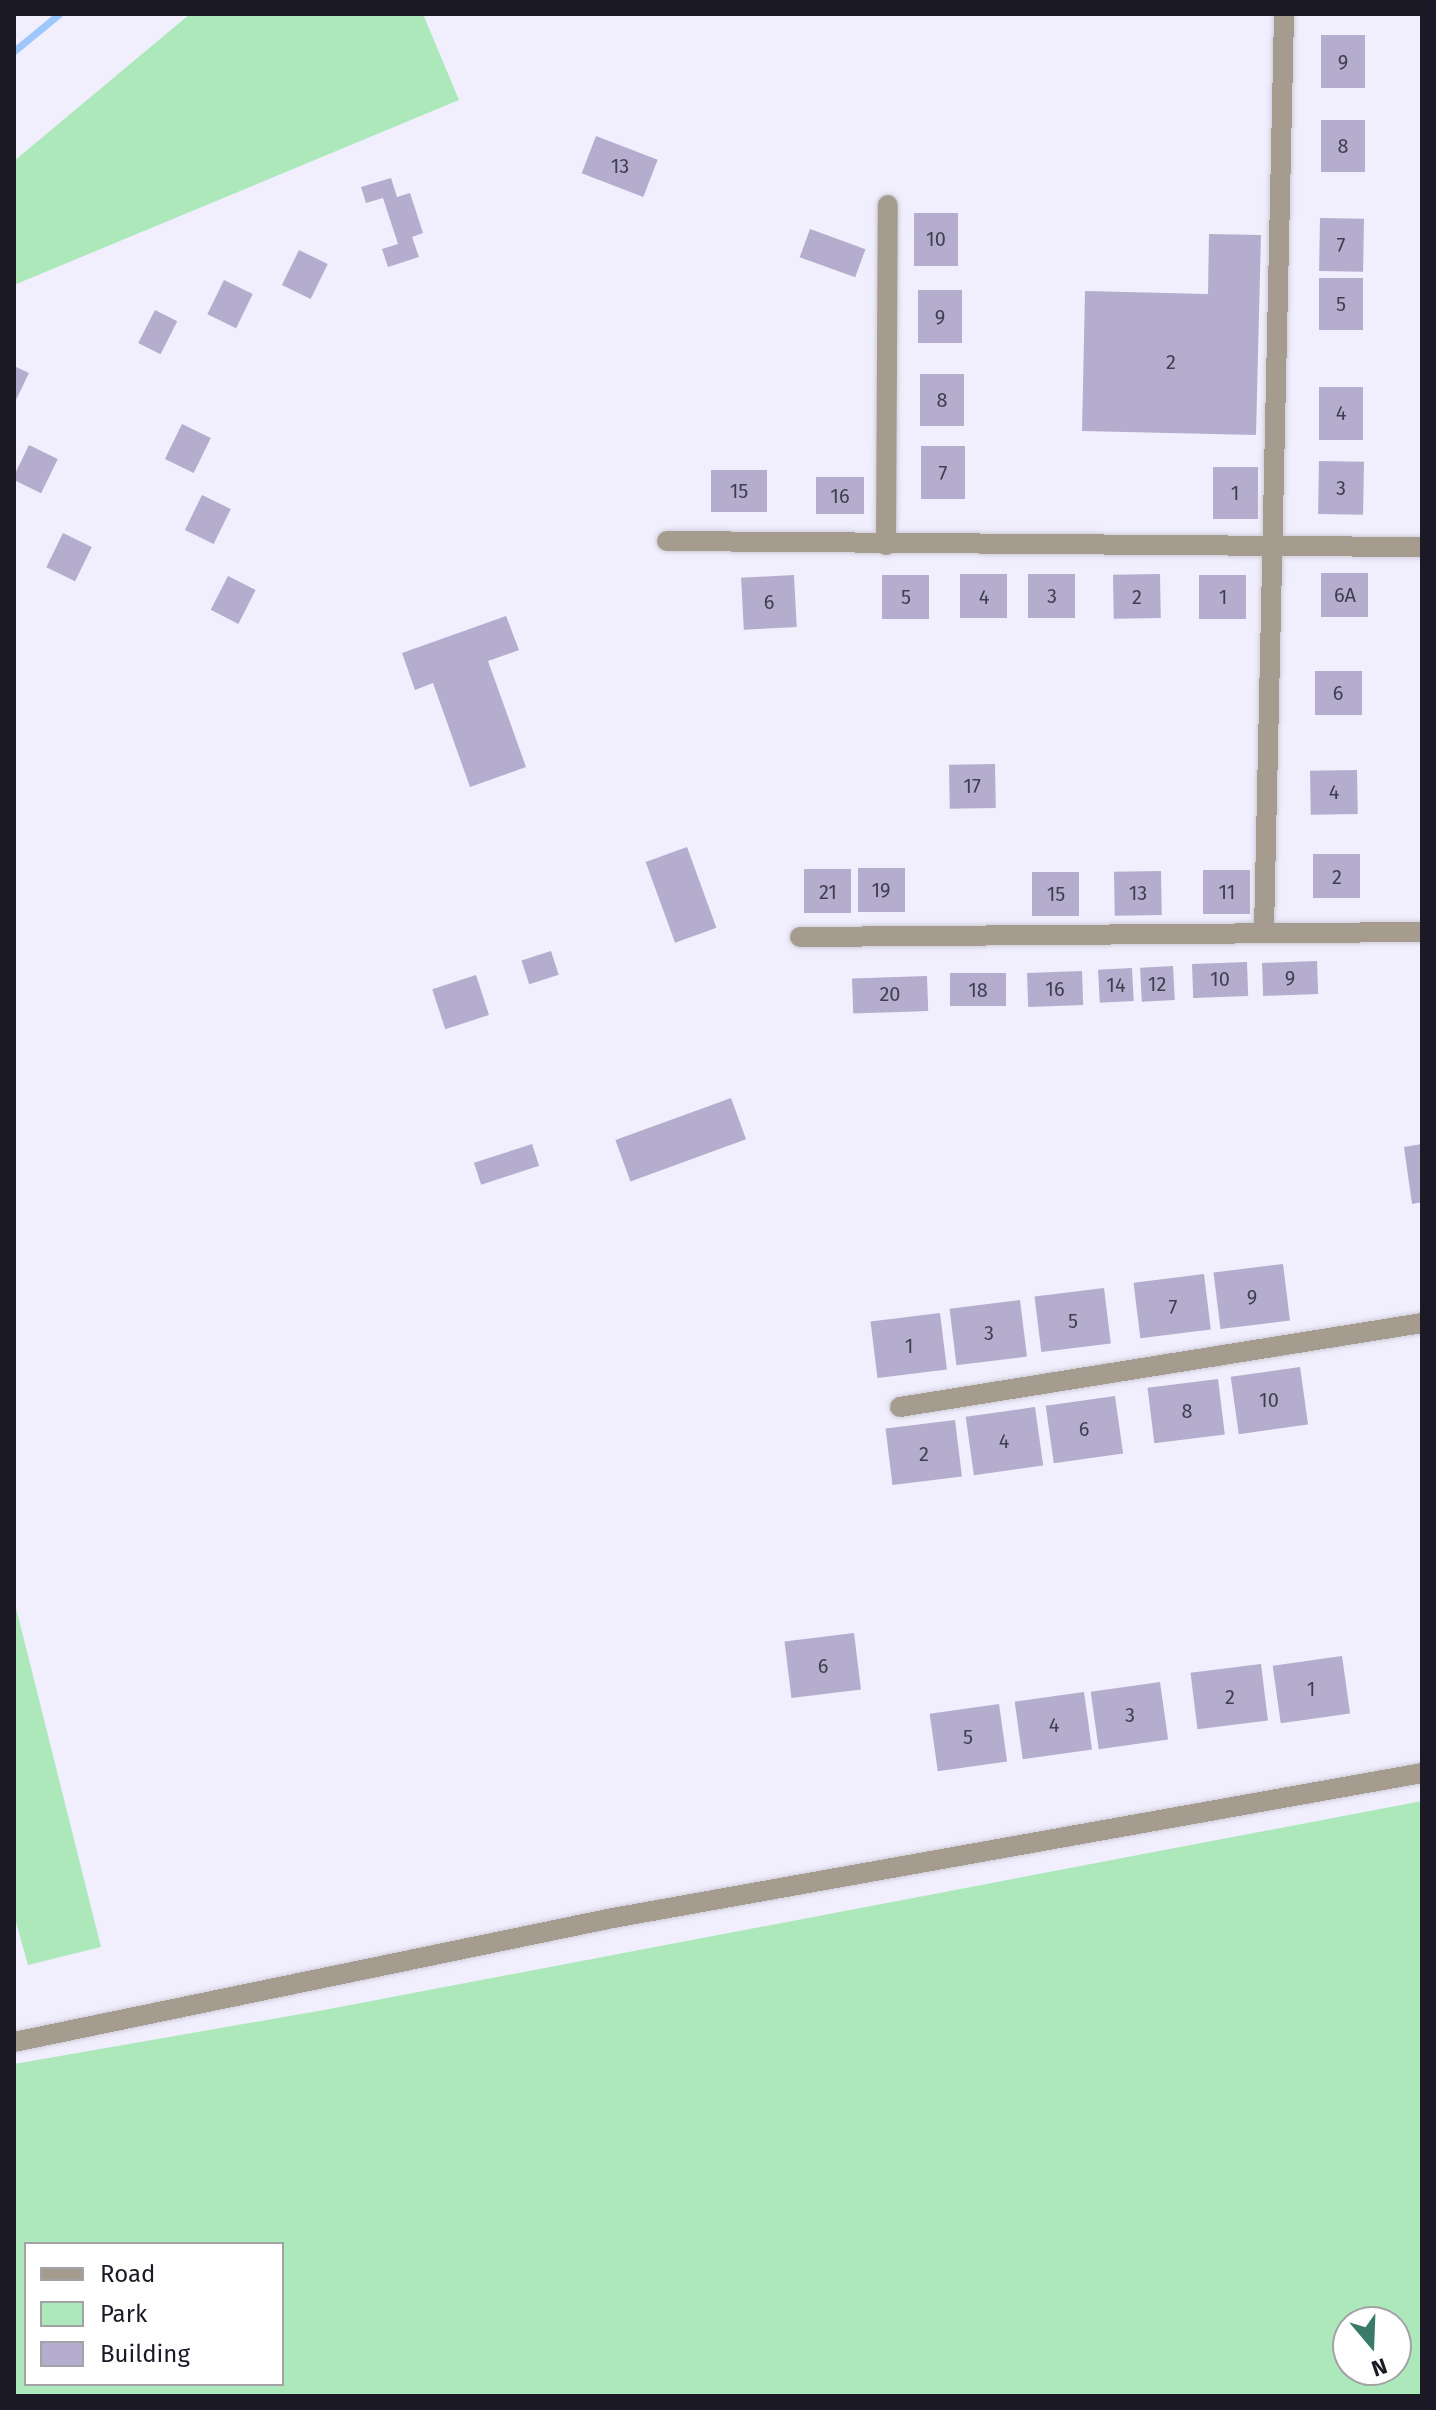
<!DOCTYPE html>
<html>
<head>
<meta charset="utf-8">
<style>
  body { margin:0 }
  #map { position:relative; width:1436px; height:2410px; overflow:hidden; background:#f1effd; font-family:"Fira Sans",sans-serif }
  div>[style] { position:absolute }
  .green>* { inset:0; background:#ade8bb }
  .stream>* { height:7px; margin:-3.5px; padding:0 3.5px; transform-origin:3.5px; border-radius:3.5px; background:#9ec7fc }
  .building>* { inset:0; background:#b4adce; transform-origin:0 0 }
  .roads { filter:drop-shadow(0 0 2px #cfcdda) drop-shadow(0 0 2px #cfcdda) }
  .street>* { height:20px; margin:-10px; padding:0 10px; transform-origin:10px; border-radius:10px; background:#a59b8e }
  span { translate:-50% -50%; white-space:nowrap; text-align:center; line-height:1.15; -webkit-text-stroke:6px #fefefe; paint-order:stroke }
  .number-label { font-size:20px; color:#413e4f }
  .number-label span { -webkit-text-stroke-width:0 }
  .frame { position:absolute; inset:0; border:16px solid #1b1925; pointer-events:none }
  .legend { position:absolute; left:24px; top:2242px; width:260px; height:144px; box-sizing:border-box; background:#fefefe; border:2px solid #a3a2a7; margin:0; padding:10px 14px; list-style:none; font-size:24px; color:#1b1925 }
  .legend li { display:flex; align-items:center; gap:16px; height:40px }
  .legend b { width:40px; border:2px solid #a3a2a7 }
  .north { position:absolute; left:1332px; top:2306px; width:80px; height:80px; box-sizing:border-box; background:#fefefe; border:2px solid #a3a2a7; border-radius:50%; rotate:161deg; font-size:22px; font-weight:700; line-height:32px; text-align:center; color:#1b1925 }
  .north::after { content:''; display:block; margin:auto; width:28px; height:36px; background:#397a69; clip-path:polygon(50% 0,100% 100%,50% 72%,0 100%) }
</style>
</head>
<body>
<div id="map">
  <div class="green">
    <div style="clip-path:polygon(190px 14px,423px 14px,459px 100px,14px 285px,14px 161px)"></div>
    <div style="clip-path:polygon(14px 1600px,101px 1947px,28px 1965px,14px 1915px)"></div>
    <div style="clip-path:polygon(evenodd,1422px 1801px,1422px 2396px,14px 2396px,14px 2064px,324px 2010px,1422px 1801px,26px 2244px,282px 2244px,282px 2384px,26px 2384px,26px 2244px,1422px 1801px,1348px 2322px,1396px 2322px,1396px 2370px,1348px 2370px,1348px 2322px)"></div>
  </div>
  <div class="stream">
    <div style="left:14px;top:51px;width:58px;rotate:-39.4deg"></div>
  </div>
  <div class="building">
    <div style="left:1321px;top:35px;width:44px;height:53px"></div>
    <div style="left:1321px;top:120px;width:44px;height:52px"></div>
    <div style="left:596px;top:136px;width:66px;height:40px;rotate:21deg"></div>
    <div style="clip-path:polygon(391px 178px,397px 197px,410px 193px,423px 233px,412px 237px,419px 257px,388px 267px,382px 249px,398px 244px,383px 198px,366px 203px,361px 187px)"></div>
    <div style="left:914px;top:213px;width:44px;height:53px"></div>
    <div style="left:1320px;top:218px;width:44px;height:53px;rotate:1deg"></div>
    <div style="left:810px;top:229px;width:59px;height:30px;rotate:20deg"></div>
    <div style="clip-path:polygon(1209px 234px,1261px 235px,1256px 435px,1082px 431px,1085px 291px,1208px 294px)"></div>
    <div style="left:299px;top:250px;width:32px;height:39px;rotate:26deg"></div>
    <div style="left:1319px;top:278px;width:44px;height:52px"></div>
    <div style="left:224px;top:280px;width:32px;height:38px;rotate:26deg"></div>
    <div style="left:918px;top:290px;width:44px;height:53px"></div>
    <div style="left:155px;top:310px;width:25px;height:37px;rotate:27deg"></div>
    <div style="clip-path:polygon(14px 366px,29px 373px,14px 404px)"></div>
    <div style="left:920px;top:374px;width:44px;height:52px"></div>
    <div style="left:1319px;top:387px;width:44px;height:53px"></div>
    <div style="left:182px;top:424px;width:32px;height:39px;rotate:26deg"></div>
    <div style="left:29px;top:445px;width:32px;height:38px;rotate:26deg"></div>
    <div style="left:921px;top:446px;width:44px;height:53px"></div>
    <div style="left:1319px;top:461px;width:45px;height:53px;rotate:1deg"></div>
    <div style="left:1213px;top:467px;width:45px;height:52px"></div>
    <div style="left:767px;top:470px;width:42px;height:56px;rotate:90deg"></div>
    <div style="left:816px;top:477px;width:48px;height:37px"></div>
    <div style="left:202px;top:495px;width:32px;height:39px;rotate:26deg"></div>
    <div style="left:63px;top:533px;width:32px;height:38px;rotate:26deg"></div>
    <div style="left:1368px;top:573px;width:44px;height:47px;rotate:90deg"></div>
    <div style="left:1007px;top:574px;width:44px;height:47px;rotate:90deg"></div>
    <div style="left:1028px;top:574px;width:47px;height:44px"></div>
    <div style="left:1160px;top:574px;width:44px;height:47px;rotate:89deg"></div>
    <div style="left:794px;top:575px;width:52px;height:53px;rotate:87deg"></div>
    <div style="left:882px;top:575px;width:47px;height:44px"></div>
    <div style="left:1199px;top:575px;width:47px;height:44px"></div>
    <div style="left:228px;top:576px;width:31px;height:38px;rotate:27deg"></div>
    <div style="clip-path:polygon(506px 616px,519px 650px,488px 661px,526px 767px,470px 787px,433px 683px,415px 690px,402px 653px)"></div>
    <div style="left:1362px;top:671px;width:44px;height:47px;rotate:90deg"></div>
    <div style="left:995px;top:764px;width:44px;height:46px;rotate:89deg"></div>
    <div style="left:1357px;top:770px;width:44px;height:47px;rotate:89deg"></div>
    <div style="left:687px;top:847px;width:86px;height:44px;rotate:70deg"></div>
    <div style="left:1360px;top:854px;width:44px;height:47px;rotate:90deg"></div>
    <div style="left:905px;top:868px;width:44px;height:47px;rotate:90deg"></div>
    <div style="left:851px;top:869px;width:44px;height:47px;rotate:90deg"></div>
    <div style="left:1203px;top:870px;width:47px;height:44px"></div>
    <div style="left:1161px;top:871px;width:44px;height:47px;rotate:89deg"></div>
    <div style="left:1032px;top:872px;width:47px;height:44px"></div>
    <div style="left:551px;top:951px;width:25px;height:31px;rotate:72deg"></div>
    <div style="left:1317px;top:961px;width:33px;height:55px;rotate:88deg"></div>
    <div style="left:1247px;top:962px;width:34px;height:55px;rotate:88deg"></div>
    <div style="left:1173px;top:966px;width:34px;height:33px;rotate:87deg"></div>
    <div style="left:1132px;top:968px;width:33px;height:34px;rotate:87deg"></div>
    <div style="left:1082px;top:971px;width:34px;height:55px;rotate:88deg"></div>
    <div style="left:1006px;top:973px;width:33px;height:56px;rotate:90deg"></div>
    <div style="left:476px;top:975px;width:42px;height:46px;rotate:72deg"></div>
    <div style="left:927px;top:976px;width:35px;height:75px;rotate:88deg"></div>
    <div style="left:731px;top:1098px;width:44px;height:123px;rotate:70deg"></div>
    <div style="left:532px;top:1144px;width:23px;height:61px;rotate:72deg"></div>
    <div style="clip-path:polygon(1422px 1144px,1422px 1202px,1412px 1204px,1404px 1147px)"></div>
    <div style="left:1283px;top:1264px;width:57px;height:70px;rotate:83deg"></div>
    <div style="left:1204px;top:1274px;width:56px;height:71px;rotate:83deg"></div>
    <div style="left:1104px;top:1288px;width:56px;height:70px;rotate:83deg"></div>
    <div style="left:1020px;top:1300px;width:57px;height:71px;rotate:83deg"></div>
    <div style="left:940px;top:1313px;width:57px;height:70px;rotate:83deg"></div>
    <div style="left:1300px;top:1367px;width:58px;height:70px;rotate:82deg"></div>
    <div style="left:1218px;top:1379px;width:56px;height:71px;rotate:83deg"></div>
    <div style="left:1115px;top:1396px;width:58px;height:70px;rotate:82deg"></div>
    <div style="left:1035px;top:1407px;width:59px;height:70px;rotate:82deg"></div>
    <div style="left:955px;top:1420px;width:57px;height:70px;rotate:83deg"></div>
    <div style="left:854px;top:1633px;width:57px;height:70px;rotate:83deg"></div>
    <div style="left:1342px;top:1656px;width:58px;height:70px;rotate:82deg"></div>
    <div style="left:1261px;top:1664px;width:57px;height:71px;rotate:83deg"></div>
    <div style="left:1160px;top:1682px;width:58px;height:70px;rotate:82deg"></div>
    <div style="left:1084px;top:1692px;width:58px;height:70px;rotate:82deg"></div>
    <div style="left:999px;top:1704px;width:58px;height:70px;rotate:82deg"></div>
  </div>
  <div class="roads">
    <div class="street">
      <div style="left:667px;top:541px;width:755px;rotate:0.46deg"></div>
      <div style="left:886px;top:545px;width:340px;rotate:-89.7deg"></div>
      <div style="left:1264px;top:931px;width:917px;rotate:-88.75deg"></div>
      <div style="left:800px;top:937px;width:622px;rotate:-0.46deg"></div>
      <div style="left:900px;top:1407px;width:529px;rotate:-9.14deg"></div>
      <div style="left:14px;top:2042px;width:612px;rotate:-11.7deg"></div>
      <div style="left:613px;top:1918px;width:822px;rotate:-10.16deg"></div>
    </div>
  </div>
  <div class="number-label">
    <span style="left:1343px;top:62px">9</span>
    <span style="left:1343px;top:146px">8</span>
    <span style="left:620px;top:166px">13</span>
    <span style="left:936px;top:239px">10</span>
    <span style="left:1341px;top:245px">7</span>
    <span style="left:1341px;top:304px">5</span>
    <span style="left:940px;top:317px">9</span>
    <span style="left:1171px;top:362px">2</span>
    <span style="left:942px;top:400px">8</span>
    <span style="left:1341px;top:413px">4</span>
    <span style="left:943px;top:473px">7</span>
    <span style="left:1341px;top:488px">3</span>
    <span style="left:739px;top:491px">15</span>
    <span style="left:1235px;top:493px">1</span>
    <span style="left:840px;top:496px">16</span>
    <span style="left:1345px;top:595px">6A</span>
    <span style="left:1052px;top:596px">3</span>
    <span style="left:906px;top:597px">5</span>
    <span style="left:984px;top:597px">4</span>
    <span style="left:1137px;top:597px">2</span>
    <span style="left:1223px;top:597px">1</span>
    <span style="left:769px;top:602px">6</span>
    <span style="left:1338px;top:693px">6</span>
    <span style="left:972px;top:786px">17</span>
    <span style="left:1334px;top:792px">4</span>
    <span style="left:1337px;top:877px">2</span>
    <span style="left:881px;top:890px">19</span>
    <span style="left:828px;top:892px">21</span>
    <span style="left:1227px;top:892px">11</span>
    <span style="left:1138px;top:893px">13</span>
    <span style="left:1056px;top:894px">15</span>
    <span style="left:1290px;top:978px">9</span>
    <span style="left:1220px;top:979px">10</span>
    <span style="left:1157px;top:984px">12</span>
    <span style="left:1116px;top:985px">14</span>
    <span style="left:1055px;top:989px">16</span>
    <span style="left:978px;top:990px">18</span>
    <span style="left:890px;top:994px">20</span>
    <span style="left:1252px;top:1297px">9</span>
    <span style="left:1173px;top:1307px">7</span>
    <span style="left:1073px;top:1321px">5</span>
    <span style="left:989px;top:1333px">3</span>
    <span style="left:909px;top:1346px">1</span>
    <span style="left:1269px;top:1400px">10</span>
    <span style="left:1187px;top:1411px">8</span>
    <span style="left:1084px;top:1429px">6</span>
    <span style="left:1004px;top:1441px">4</span>
    <span style="left:924px;top:1454px">2</span>
    <span style="left:823px;top:1666px">6</span>
    <span style="left:1311px;top:1689px">1</span>
    <span style="left:1230px;top:1697px">2</span>
    <span style="left:1130px;top:1715px">3</span>
    <span style="left:1054px;top:1725px">4</span>
    <span style="left:968px;top:1737px">5</span>
  </div>
  <div class="frame"></div>
  <ul class="legend">
  <li><b style="height:10px;background:#a59b8e"></b>Road</li>
  <li><b style="height:22px;background:#ade8bb"></b>Park</li>
  <li><b style="height:22px;background:#b4adce"></b>Building</li>
  </ul>
  <div class="north">N</div>
</div>
</body>
</html>
